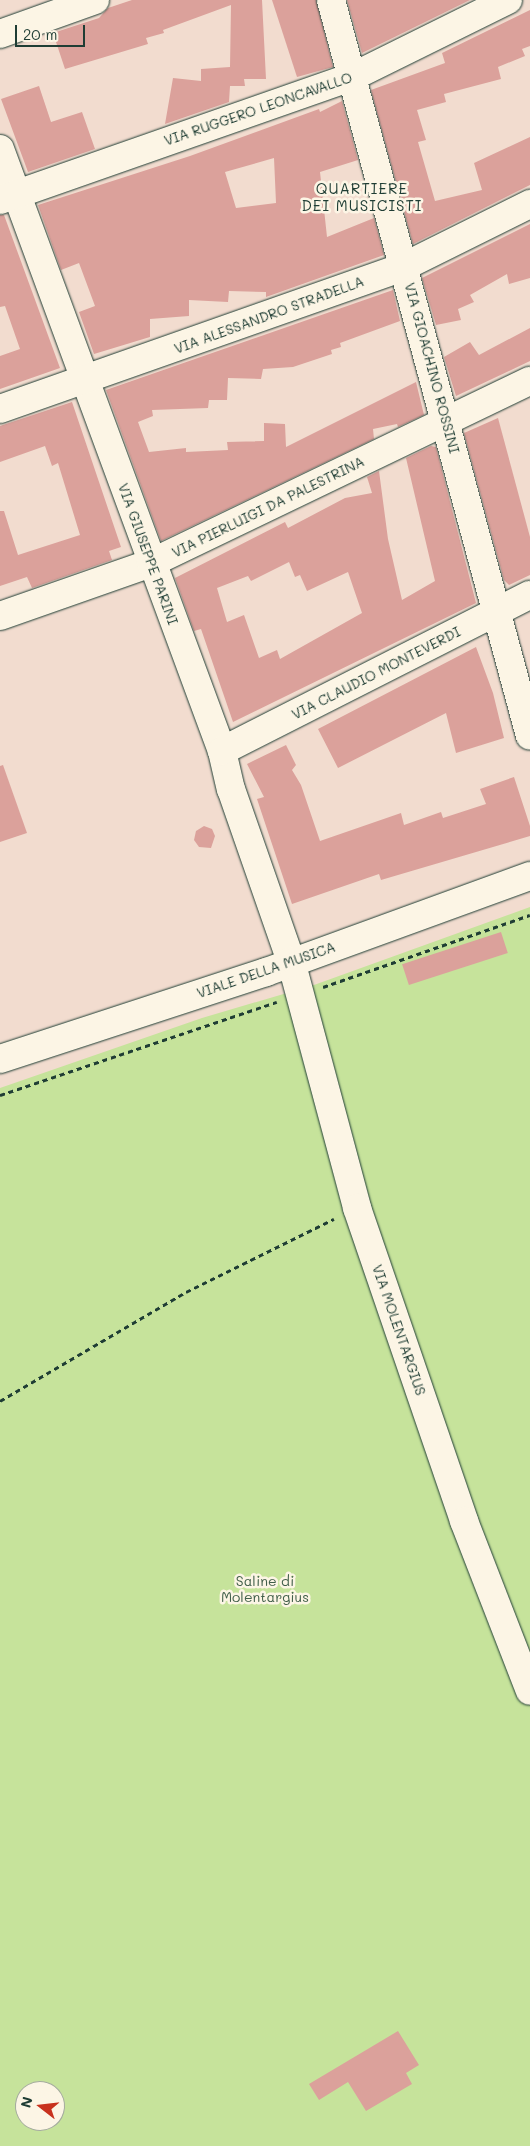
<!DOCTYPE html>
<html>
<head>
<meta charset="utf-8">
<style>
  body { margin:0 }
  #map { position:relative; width:530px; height:2146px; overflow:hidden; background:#f2dccf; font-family:Mali,sans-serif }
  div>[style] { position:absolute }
  .green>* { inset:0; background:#c6e39b }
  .building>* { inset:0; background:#dba19b; transform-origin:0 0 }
  .path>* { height:3px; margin-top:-1.5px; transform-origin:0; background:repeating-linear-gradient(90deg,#1f3d34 0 5px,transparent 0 9px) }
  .roads { filter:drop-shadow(0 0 1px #1f3d34) drop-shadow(0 0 1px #1f3d34) }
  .street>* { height:28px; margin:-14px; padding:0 14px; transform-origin:14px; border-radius:14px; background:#fcf5e5 }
  .secondary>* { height:28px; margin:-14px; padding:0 14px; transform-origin:14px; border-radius:14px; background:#fcf5e5 }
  span { translate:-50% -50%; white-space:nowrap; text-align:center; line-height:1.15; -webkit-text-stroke:5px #fcf5e5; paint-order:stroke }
  .street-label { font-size:14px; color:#1f3d34 }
  .park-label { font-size:14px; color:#405e49 }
  .neighbourhood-label { font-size:15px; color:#1f3d34; letter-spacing:1px }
  .north { position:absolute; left:15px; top:2081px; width:50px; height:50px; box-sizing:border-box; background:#fcf5e5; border:1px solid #a4ab9e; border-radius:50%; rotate:286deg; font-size:14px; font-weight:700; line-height:20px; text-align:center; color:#1f3d34 }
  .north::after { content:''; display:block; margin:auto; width:18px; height:22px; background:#c8321e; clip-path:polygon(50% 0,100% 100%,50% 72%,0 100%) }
  .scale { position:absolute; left:15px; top:25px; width:70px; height:22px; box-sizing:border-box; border:2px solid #1f3d34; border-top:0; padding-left:6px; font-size:15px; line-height:18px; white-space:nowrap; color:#1f3d34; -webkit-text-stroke:4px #fcf5e5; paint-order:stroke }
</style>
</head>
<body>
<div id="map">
  <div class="green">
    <div style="clip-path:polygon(evenodd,530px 907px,530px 2146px,0 2146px,0 1088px,202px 1018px,314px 985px,530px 907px,25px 2091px,55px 2091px,55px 2121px,25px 2121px,25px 2091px)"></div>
  </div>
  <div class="building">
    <div style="clip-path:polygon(132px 0,262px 0,266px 79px,244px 79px,245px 86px,230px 86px,229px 102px,165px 124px,173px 78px,201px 81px,201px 69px,230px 67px,231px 5px,163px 30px,164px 33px,146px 38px,148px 44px,65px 69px,53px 33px,99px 18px,108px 8px)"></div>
    <div style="clip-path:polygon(272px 0,316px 0,333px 67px,297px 77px)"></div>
    <div style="clip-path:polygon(347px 0,470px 0,362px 53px)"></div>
    <div style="clip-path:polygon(530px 10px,530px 46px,522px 49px,525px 56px,498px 67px,501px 79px,444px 94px,446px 102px,417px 110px,426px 140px,418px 142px,435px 201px,482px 190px,474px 163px,530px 137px,530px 185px,413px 244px,371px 90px,445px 63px,442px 53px)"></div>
    <div style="clip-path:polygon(39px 86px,51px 122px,82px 112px,95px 149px,28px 172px,1px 99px)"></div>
    <div style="clip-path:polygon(evenodd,342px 101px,358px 160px,320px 172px,327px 237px,374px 218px,384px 255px,266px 297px,266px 292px,229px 291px,228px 302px,189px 300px,189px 316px,150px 319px,150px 337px,94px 354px,79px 312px,95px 306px,79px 263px,61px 270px,38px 205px,190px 156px,319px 109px,320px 112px,342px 101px,274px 158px,276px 203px,236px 208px,225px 172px,274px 158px)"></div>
    <div style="clip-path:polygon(0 215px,4px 215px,60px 368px,0 389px,0 356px,20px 349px,5px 306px,0 307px)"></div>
    <div style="clip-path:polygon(530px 224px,530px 278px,509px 284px,507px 274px,470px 295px,474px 302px,458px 309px,461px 320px,436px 325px,422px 278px)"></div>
    <div style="clip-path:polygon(393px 290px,400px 321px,340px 343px,341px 347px,331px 350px,332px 354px,293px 367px,263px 369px,261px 379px,228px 378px,227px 400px,209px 400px,208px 408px,152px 410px,153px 416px,138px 422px,149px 452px,186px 448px,186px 452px,228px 450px,227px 442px,264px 441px,264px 423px,285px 424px,286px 447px,416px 382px,424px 415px,398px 427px,397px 424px,373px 429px,374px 439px,161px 541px,106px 390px)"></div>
    <div style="clip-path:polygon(530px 328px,530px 361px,456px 396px,444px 357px,470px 342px,479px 355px)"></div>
    <div style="clip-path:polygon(72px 402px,121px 547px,109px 551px,112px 560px,32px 588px,27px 577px,0 586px,0 511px,4px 511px,18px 555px,80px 535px,58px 463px,52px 466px,45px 446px,0 462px,0 426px)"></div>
    <div style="clip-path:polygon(498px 418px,530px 537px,530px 575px,509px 585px,504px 580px,464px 433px)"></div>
    <div style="clip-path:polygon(evenodd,431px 446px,436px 447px,476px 603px,233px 722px,201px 629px,194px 631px,175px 578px,285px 522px,288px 528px,345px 498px,372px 493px,367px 477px,379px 471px,388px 539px,402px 600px,435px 581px,406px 458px,431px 446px,289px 562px,295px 577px,300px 575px,307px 591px,348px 572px,362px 613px,280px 659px,277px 650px,259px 658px,244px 615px,227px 622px,217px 588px,248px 576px,251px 581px,289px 562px)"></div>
    <div style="clip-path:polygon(476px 647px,493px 693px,504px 738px,456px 753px,446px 713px,338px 768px,318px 729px)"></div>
    <div style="clip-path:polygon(286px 745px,296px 765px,292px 770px,301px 785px,320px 841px,401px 813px,404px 825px,441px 812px,443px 818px,486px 804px,480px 789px,514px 777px,530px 826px,530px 836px,381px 880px,379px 874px,292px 904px,257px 799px,264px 797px,247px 764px)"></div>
    <div style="clip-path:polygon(3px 765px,27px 833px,0 842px,0 766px)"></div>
    <div style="clip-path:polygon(204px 826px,212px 829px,215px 836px,211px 848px,199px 847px,194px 840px,196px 831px)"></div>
    <div style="left:501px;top:932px;width:22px;height:104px;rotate:72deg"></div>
    <div style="clip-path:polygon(398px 2031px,419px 2065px,406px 2073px,412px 2084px,366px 2111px,348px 2082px,319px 2100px,309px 2084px)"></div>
  </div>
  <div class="path">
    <div style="left:323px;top:987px;width:219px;rotate:-19.2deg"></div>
    <div style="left:0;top:1095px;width:292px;rotate:-18.6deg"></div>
    <div style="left:0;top:1401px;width:216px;rotate:-30.4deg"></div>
    <div style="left:186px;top:1292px;width:165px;rotate:-26.3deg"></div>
  </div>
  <div class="roads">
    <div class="street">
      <div style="left:0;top:34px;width:101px;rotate:-19.7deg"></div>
      <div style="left:0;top:149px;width:642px;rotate:69.76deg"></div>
      <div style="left:222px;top:751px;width:39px;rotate:77deg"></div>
      <div style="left:231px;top:789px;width:182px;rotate:70.8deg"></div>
      <div style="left:291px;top:961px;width:256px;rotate:75deg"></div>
      <div style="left:357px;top:1208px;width:331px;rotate:71.1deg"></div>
      <div style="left:464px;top:1521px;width:182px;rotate:68.8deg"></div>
      <div style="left:0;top:200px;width:373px;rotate:-19.3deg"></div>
      <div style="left:352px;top:77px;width:174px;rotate:-26.3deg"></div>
      <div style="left:0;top:409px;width:430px;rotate:-19.4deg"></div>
      <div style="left:405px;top:266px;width:140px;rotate:-26.4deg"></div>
      <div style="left:0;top:616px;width:160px;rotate:-19.3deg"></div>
      <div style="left:151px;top:563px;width:420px;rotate:-25.7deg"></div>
      <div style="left:222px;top:751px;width:345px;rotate:-26.9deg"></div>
    </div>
    <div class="secondary">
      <div style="left:331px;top:0;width:762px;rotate:74.87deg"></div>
      <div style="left:0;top:1059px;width:280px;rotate:-18.1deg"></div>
      <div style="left:266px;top:972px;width:281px;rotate:-20deg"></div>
    </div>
  </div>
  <div class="street-label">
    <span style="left:258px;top:109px;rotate:-19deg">VIA RUGGERO LEONCAVALLO</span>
    <span style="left:269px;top:315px;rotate:-20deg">VIA ALESSANDRO STRADELLA</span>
    <span style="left:432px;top:368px;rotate:75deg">VIA GIOACHINO ROSSINI</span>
    <span style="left:268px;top:507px;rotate:-26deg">VIA PIERLUIGI DA PALESTRINA</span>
    <span style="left:148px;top:554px;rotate:70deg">VIA GIUSEPPE PARINI</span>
    <span style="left:376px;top:673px;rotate:-27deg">VIA CLAUDIO MONTEVERDI</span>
    <span style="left:266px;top:970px;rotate:-19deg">VIALE DELLA MUSICA</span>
    <span style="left:399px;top:1330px;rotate:71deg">VIA MOLENTARGIUS</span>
  </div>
  <div class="park-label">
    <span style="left:265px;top:1589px">Saline di<br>Molentargius</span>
  </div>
  <div class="neighbourhood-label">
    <span style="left:362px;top:197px">QUARTIERE<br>DEI MUSICISTI</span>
  </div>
  <div class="north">N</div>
  <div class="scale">20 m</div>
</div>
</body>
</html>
